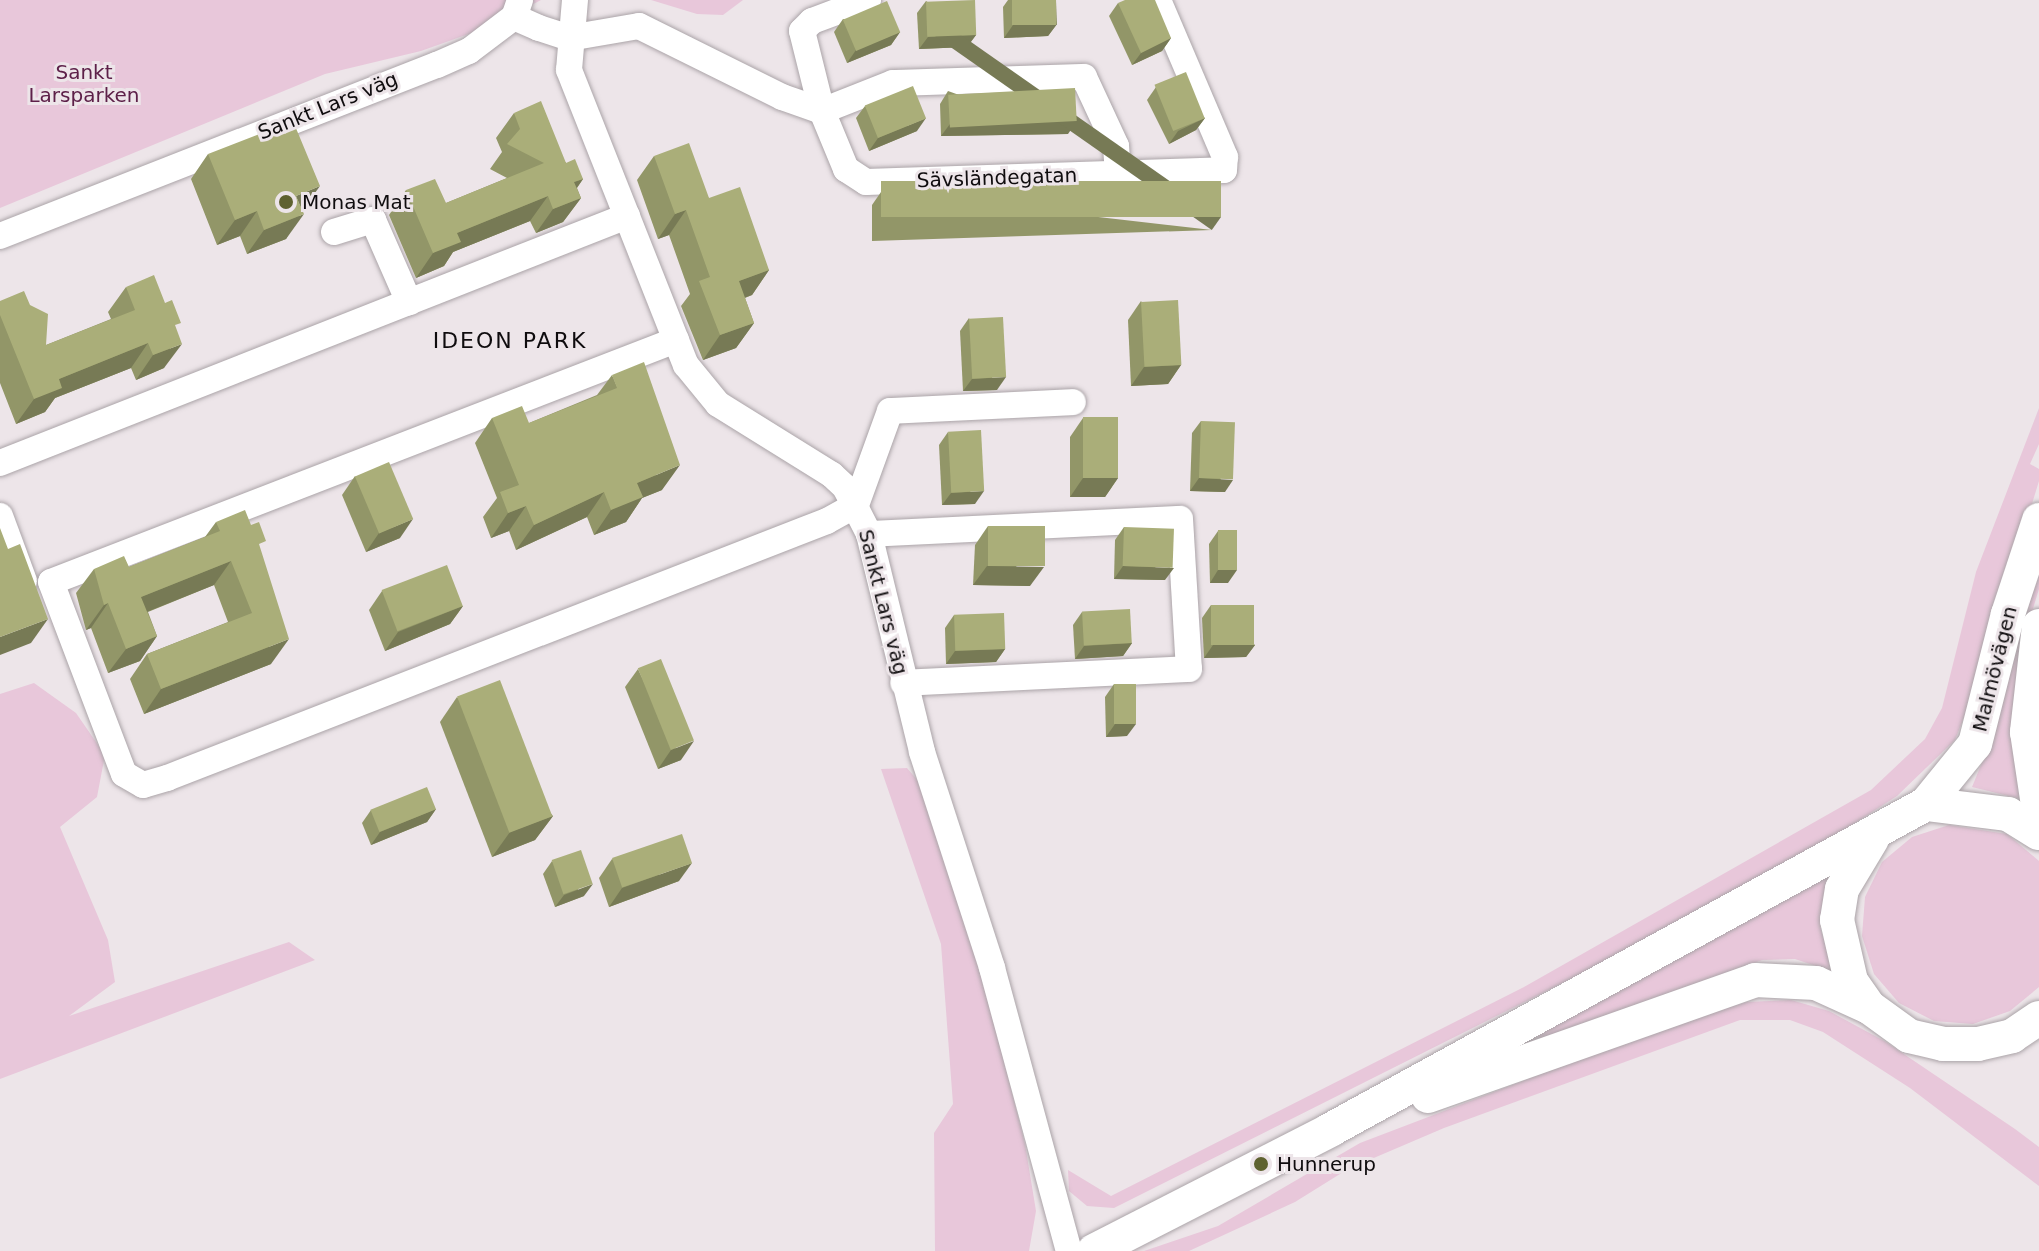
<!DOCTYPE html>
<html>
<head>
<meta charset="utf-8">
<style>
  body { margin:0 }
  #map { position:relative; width:2039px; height:1251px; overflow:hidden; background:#ede5e9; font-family:"DejaVu Sans",sans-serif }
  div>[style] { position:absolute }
  .green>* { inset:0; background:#e8c7da }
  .roads { filter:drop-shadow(0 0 2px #aba4a8) drop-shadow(0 0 2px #aba4a8) }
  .minor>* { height:26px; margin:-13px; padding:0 13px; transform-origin:13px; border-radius:13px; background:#fff }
  .major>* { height:34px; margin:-17px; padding:0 17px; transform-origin:17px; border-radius:17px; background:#fff }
  .wall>* { inset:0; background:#929668 }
  .shaded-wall>* { inset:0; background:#777a55; transform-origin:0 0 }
  .building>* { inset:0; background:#aaae79; transform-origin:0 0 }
  .dots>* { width:22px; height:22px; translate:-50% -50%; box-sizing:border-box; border:4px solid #ede5e9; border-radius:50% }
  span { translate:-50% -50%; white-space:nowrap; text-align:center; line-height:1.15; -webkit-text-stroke:6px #ede5e9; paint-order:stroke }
  .park-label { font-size:20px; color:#5d2049 }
  .street-label { font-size:20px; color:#0f0c0e }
  .poi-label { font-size:20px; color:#0f0c0e }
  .left { translate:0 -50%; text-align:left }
  .neighbourhood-label { font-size:22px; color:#0f0c0e; letter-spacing:2px }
</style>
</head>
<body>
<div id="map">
  <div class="green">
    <div style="clip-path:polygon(0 0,541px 0,491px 26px,421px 51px,325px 74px,0 208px)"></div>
    <div style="clip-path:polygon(651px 0,743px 0,723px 15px,697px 14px)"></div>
    <div style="clip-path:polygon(2039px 408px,2039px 444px,2030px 464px,2039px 469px,2039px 481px,1973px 695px,1955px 740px,1897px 796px,1827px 841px,1626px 951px,1114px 1208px,1087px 1206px,1069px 1191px,1068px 1170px,1111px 1196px,1524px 987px,1871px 790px,1925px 739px,1942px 708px,1976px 572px)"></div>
    <div style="clip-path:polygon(2039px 565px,2039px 589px,2022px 644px,2021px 799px,1972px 787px,1992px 738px)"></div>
    <div style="clip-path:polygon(34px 683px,76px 713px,105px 755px,97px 797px,60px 827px,108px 940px,115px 982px,69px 1016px,289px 942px,315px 960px,0 1079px,0 694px)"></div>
    <div style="clip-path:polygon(907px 768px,919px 782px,984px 982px,1025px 1144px,1036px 1211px,1029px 1251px,935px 1251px,934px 1133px,953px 1104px,941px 944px,881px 769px)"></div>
    <div style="clip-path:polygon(1949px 825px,2007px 834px,2039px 861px,2039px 987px,2010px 1011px,1973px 1024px,1934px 1021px,1899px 1003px,1874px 974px,1862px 936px,1865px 897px,1882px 862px,1912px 837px)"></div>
    <div style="clip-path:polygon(1833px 873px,1820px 927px,1834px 972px,1795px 959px,1762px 960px,1540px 1041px,1537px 1030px)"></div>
    <div style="clip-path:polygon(1791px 1000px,1829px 1011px,1886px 1042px,2015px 1129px,2039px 1147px,2039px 1186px,1910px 1088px,1823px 1032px,1790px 1020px,1740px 1020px,1444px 1128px,1348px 1169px,1295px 1202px,1189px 1251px,1144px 1251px,1218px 1226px,1360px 1143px,1683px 1020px,1747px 1002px)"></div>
  </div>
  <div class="roads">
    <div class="minor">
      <div style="left:520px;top:0;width:18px;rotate:109deg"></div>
      <div style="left:514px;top:17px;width:27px;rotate:24deg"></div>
      <div style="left:539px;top:28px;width:32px;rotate:18deg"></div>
      <div style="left:569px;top:38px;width:71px;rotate:-9.7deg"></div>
      <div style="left:639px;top:26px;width:160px;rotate:26.4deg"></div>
      <div style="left:782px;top:97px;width:42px;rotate:19.3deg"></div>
      <div style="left:822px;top:111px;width:63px;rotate:67.5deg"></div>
      <div style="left:846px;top:169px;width:24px;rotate:33deg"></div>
      <div style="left:866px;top:182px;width:358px;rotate:-1.9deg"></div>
      <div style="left:1224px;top:170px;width:13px;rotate:-86deg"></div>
      <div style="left:1225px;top:157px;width:171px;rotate:-113.1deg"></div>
      <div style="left:575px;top:0;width:70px;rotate:94.9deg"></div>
      <div style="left:569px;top:70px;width:317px;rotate:68.4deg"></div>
      <div style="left:686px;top:365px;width:50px;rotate:50.6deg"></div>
      <div style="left:718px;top:404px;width:134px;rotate:31.9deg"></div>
      <div style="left:832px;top:475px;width:18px;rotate:43deg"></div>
      <div style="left:845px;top:487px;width:53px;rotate:62.9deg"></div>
      <div style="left:869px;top:534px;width:224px;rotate:76.3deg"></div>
      <div style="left:922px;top:752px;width:227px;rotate:72deg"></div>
      <div style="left:992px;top:968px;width:293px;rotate:74.8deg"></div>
      <div style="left:868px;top:0;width:60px;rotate:159.4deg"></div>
      <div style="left:812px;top:21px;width:14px;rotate:135deg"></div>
      <div style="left:802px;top:31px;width:82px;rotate:76deg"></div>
      <div style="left:822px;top:111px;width:76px;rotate:-21.5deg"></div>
      <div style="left:893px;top:83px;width:191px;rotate:-1.8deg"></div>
      <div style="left:1084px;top:77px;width:76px;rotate:65.1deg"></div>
      <div style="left:1116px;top:146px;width:29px;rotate:86deg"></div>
      <div style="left:334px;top:232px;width:41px;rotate:-17.1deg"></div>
      <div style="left:373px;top:220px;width:90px;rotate:66.3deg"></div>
      <div style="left:0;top:236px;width:469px;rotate:-21.4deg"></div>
      <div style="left:437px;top:65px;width:35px;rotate:-24deg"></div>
      <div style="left:469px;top:51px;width:56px;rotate:-37.1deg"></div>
      <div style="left:676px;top:340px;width:670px;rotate:158.83deg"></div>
      <div style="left:51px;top:582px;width:205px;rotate:69.2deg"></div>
      <div style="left:124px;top:774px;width:22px;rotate:30deg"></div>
      <div style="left:143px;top:785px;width:25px;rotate:-16deg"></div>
      <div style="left:167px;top:778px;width:708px;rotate:-21.28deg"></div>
      <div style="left:827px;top:521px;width:33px;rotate:-29deg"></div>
      <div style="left:856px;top:505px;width:100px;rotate:-70.1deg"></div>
      <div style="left:890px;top:411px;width:183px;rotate:-2.8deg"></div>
      <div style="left:0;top:463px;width:674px;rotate:-21.5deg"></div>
      <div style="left:0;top:516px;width:69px;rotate:69.7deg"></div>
      <div style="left:869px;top:534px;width:311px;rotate:-2.8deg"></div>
      <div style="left:1180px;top:519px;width:150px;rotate:86.6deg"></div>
      <div style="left:1189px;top:669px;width:286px;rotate:177.2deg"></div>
    </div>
    <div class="major">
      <div style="left:2039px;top:626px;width:107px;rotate:96.5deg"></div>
      <div style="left:2027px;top:732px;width:81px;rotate:81.5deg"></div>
      <div style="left:1926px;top:804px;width:77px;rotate:-50.8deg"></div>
      <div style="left:1975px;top:744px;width:134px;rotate:-75.8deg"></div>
      <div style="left:2008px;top:614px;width:99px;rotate:-71.7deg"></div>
      <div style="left:1869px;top:1007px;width:32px;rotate:-125deg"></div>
      <div style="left:1851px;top:981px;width:63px;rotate:-102.9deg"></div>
      <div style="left:1837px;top:920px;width:31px;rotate:-81deg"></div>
      <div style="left:1842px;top:889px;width:58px;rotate:-59deg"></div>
      <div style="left:1428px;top:1096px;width:347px;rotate:-19.5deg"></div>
      <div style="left:1755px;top:980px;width:61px;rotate:2.8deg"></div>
      <div style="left:1816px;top:983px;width:58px;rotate:24.4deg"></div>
      <div style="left:1869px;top:1007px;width:49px;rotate:35.9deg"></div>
      <div style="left:1909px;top:1036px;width:35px;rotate:13deg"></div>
      <div style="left:1943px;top:1044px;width:35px"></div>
      <div style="left:1978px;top:1044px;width:35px;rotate:-13deg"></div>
      <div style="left:2012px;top:1036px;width:32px;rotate:-34deg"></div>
      <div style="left:1094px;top:1251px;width:265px;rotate:-27.1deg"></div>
      <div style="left:1330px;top:1130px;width:679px;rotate:-28.68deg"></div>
      <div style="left:1926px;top:804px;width:83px;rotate:7deg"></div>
      <div style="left:2008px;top:814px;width:36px;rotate:32deg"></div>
    </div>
  </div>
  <div class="wall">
    <div style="clip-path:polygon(1008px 0,1056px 0,1057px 24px,1048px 36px,1004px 38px,1003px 7px)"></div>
    <div style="clip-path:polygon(926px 1px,976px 35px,967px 47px,919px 49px,917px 13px)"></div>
    <div style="clip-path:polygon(1118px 3px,1171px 38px,1162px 51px,1132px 65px,1109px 16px)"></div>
    <div style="clip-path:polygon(843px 19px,900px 32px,891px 45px,847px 63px,834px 32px)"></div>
    <div style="clip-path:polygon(1156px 87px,1205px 118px,1196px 130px,1169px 144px,1147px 100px)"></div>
    <div style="clip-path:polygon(948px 91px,1068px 134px,941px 136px,940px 104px)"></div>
    <div style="clip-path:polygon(865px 106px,917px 131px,869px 151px,856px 118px)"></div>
    <div style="clip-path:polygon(514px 113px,583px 179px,577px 188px,581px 198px,563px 222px,536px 233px,530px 221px,453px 252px,444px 266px,416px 278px,389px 215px,406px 190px,446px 203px,507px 178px,490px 169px,502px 152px,496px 138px)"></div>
    <div style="clip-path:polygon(208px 154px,302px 211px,286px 239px,247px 254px,240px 236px,217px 245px,191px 179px)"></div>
    <div style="clip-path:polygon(654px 156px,709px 198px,769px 270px,752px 295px,745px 298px,754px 323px,736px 348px,703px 360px,681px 306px,690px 294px,669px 235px,658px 239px,637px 180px)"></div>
    <div style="clip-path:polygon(881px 192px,1212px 230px,872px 241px,872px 205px)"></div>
    <div style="clip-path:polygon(126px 287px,176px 330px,164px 368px,136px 380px,131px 368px,55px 398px,45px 412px,16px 424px,0 383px,0 301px,46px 345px,111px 319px,108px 312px)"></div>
    <div style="clip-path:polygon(1141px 301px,1181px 365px,1168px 384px,1131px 386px,1128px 320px)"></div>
    <div style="clip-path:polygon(969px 318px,997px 390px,963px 391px,960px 331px)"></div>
    <div style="clip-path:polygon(612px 375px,662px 490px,642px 498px,626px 522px,594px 535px,587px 517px,516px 550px,509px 531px,491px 538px,483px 517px,497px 498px,475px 443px,492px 418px,529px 423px,597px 395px)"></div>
    <div style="clip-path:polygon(1083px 418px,1118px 478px,1105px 497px,1070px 497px,1070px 437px)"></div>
    <div style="clip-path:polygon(1201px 421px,1225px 492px,1190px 491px,1192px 433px)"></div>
    <div style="clip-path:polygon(948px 432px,975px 504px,942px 505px,939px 445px)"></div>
    <div style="clip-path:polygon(355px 476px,400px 538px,366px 552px,342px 495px)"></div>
    <div style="clip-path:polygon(216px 522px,260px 550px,271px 664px,144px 714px,130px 679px,147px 654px,228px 622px,214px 585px,148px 612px,157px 636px,140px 661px,108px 673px,91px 628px,86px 630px,76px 593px,94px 569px,129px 567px,205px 537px)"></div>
    <div style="clip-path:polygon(988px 526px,1030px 586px,973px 585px,975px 545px)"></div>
    <div style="clip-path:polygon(1124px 527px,1165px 580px,1114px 579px,1115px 540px)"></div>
    <div style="clip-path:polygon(1218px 531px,1228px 583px,1210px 583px,1209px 544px)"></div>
    <div style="clip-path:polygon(382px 591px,463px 606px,450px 624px,385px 651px,369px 610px)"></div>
    <div style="clip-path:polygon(1211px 605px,1255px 645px,1246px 657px,1204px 658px,1202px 618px)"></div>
    <div style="clip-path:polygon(1082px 612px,1132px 643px,1123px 656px,1075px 659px,1073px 625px)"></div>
    <div style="clip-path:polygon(954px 615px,1005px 649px,996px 662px,946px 664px,945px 628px)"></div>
    <div style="clip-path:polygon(638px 669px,681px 760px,658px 769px,625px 687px)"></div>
    <div style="clip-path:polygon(1114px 684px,1127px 736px,1106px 737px,1105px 697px)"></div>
    <div style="clip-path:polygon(457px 697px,553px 816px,535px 840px,492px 857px,440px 722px)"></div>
    <div style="clip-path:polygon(436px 809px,427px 822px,371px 845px,362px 823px,371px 810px)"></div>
    <div style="clip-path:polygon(612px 859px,679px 881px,609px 907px,599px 878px)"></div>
    <div style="clip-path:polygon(552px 861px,584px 896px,555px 907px,543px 874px)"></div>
  </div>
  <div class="shaded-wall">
    <div style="clip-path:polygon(1057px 24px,1048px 36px,1004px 38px,1013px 25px)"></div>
    <div style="clip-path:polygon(900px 32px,891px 45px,847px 63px,856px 50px)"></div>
    <div style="clip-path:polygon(976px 35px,967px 47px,919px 49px,928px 37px)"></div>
    <div style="clip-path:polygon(1171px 38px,1162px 51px,1132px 65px,1141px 53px)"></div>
    <div style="clip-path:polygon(926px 118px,917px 131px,869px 151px,878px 138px)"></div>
    <div style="clip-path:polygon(1205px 118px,1196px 130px,1169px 144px,1178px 131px)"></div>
    <div style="clip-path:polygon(1077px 121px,1068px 134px,941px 136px,950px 124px)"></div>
    <div style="clip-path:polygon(583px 179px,566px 203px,574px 182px)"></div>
    <div style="clip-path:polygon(320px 186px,302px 211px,296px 196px)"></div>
    <div style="clip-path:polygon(548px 196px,530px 221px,453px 252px,444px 266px,416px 278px,433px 253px,457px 233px)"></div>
    <div style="clip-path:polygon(581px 198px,563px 222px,536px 233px,553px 209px)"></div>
    <div style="clip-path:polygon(686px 210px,669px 235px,658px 239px,675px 214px)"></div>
    <div style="clip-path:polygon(257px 211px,240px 236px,217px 245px,235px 220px)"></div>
    <div style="clip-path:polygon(304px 214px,286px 239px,247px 254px,264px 230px)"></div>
    <div style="left:1221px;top:217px;width:16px;height:340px;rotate:125deg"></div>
    <div style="clip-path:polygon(769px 270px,752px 295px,721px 306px,739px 281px)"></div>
    <div style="clip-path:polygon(754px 323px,736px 348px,703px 360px,720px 335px)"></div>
    <div style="clip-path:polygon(148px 343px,131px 368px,55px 398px,45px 412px,16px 424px,34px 399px,59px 379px)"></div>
    <div style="clip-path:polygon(182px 344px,164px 368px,136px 380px,153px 355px)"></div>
    <div style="clip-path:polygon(1181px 365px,1168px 384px,1131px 386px,1144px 367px)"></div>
    <div style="clip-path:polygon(1006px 377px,997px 390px,963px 391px,972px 379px)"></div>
    <div style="clip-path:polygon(680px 465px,662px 490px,642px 498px,626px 522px,594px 535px,611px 510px,637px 483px)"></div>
    <div style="clip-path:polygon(1083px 478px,1118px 478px,1105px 497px,1070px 497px)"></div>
    <div style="clip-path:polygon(1199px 478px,1233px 480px,1225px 492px,1190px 491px)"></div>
    <div style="clip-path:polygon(984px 491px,975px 504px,942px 505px,951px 493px)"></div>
    <div style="clip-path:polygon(604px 492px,587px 517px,516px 550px,534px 525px)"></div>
    <div style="clip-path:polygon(526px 506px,509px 531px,491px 538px,508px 513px)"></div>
    <div style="clip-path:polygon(413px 519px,400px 538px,366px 552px,379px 533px)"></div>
    <div style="clip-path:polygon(231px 561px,214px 585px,124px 621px,141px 597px)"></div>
    <div style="clip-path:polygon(987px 566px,1044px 567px,1030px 586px,973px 585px)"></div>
    <div style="clip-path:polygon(1123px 566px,1174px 568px,1165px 580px,1114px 579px)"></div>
    <div style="clip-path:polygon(1218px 570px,1237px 570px,1228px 583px,1210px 583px)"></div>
    <div style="clip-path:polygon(108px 603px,91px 628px,86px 630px,104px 605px)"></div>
    <div style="clip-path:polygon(463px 606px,450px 624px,385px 651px,398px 632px)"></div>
    <div style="clip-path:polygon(48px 619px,31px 643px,0 655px,0 637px)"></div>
    <div style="clip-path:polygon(157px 636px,140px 661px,108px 673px,126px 649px)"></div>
    <div style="clip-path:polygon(289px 639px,271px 664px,144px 714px,161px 689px)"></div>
    <div style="clip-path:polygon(1132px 643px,1123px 656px,1075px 659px,1084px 646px)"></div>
    <div style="clip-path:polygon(1213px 645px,1255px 645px,1246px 657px,1204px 658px)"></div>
    <div style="clip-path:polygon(1005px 649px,996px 662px,946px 664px,955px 651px)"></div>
    <div style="clip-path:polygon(1115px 724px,1136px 724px,1127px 736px,1106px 737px)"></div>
    <div style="clip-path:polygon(694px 741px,681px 760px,658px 769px,671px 750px)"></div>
    <div style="clip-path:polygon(436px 809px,427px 822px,371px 845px,380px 832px)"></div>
    <div style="clip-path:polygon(553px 816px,535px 840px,492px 857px,510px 832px)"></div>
    <div style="clip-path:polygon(692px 863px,679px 881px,609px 907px,622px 888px)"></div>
    <div style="clip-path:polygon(593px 884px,584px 896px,555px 907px,564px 895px)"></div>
  </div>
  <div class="building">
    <div style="left:975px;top:0;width:35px;height:49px;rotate:88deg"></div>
    <div style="left:1012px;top:0;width:44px;height:25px"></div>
    <div style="clip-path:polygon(1125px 0,1155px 0,1171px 38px,1141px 53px,1118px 3px)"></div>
    <div style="left:887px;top:1px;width:34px;height:48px;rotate:67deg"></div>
    <div style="left:1186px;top:72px;width:50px;height:34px;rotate:68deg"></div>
    <div style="left:913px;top:86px;width:35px;height:52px;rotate:68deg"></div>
    <div style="left:1075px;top:88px;width:33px;height:127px;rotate:87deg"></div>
    <div style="clip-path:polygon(541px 101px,566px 163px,575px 159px,583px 179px,574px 182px,581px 198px,553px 209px,548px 196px,457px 233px,461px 242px,433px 253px,406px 190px,435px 179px,446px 203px,544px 163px,507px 144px,520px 129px,514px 113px)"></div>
    <div style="clip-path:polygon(293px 121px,320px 186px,296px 196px,304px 214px,264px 230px,257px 211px,235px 220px,208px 154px)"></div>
    <div style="clip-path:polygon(689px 143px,709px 198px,740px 187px,769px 270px,739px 281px,754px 323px,720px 335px,699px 281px,710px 277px,686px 210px,675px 214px,654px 156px)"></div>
    <div style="left:1221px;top:181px;width:36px;height:340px;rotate:90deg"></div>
    <div style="clip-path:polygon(154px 275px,165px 303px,172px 300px,181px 323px,175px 325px,182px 344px,153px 355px,148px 343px,59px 379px,62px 388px,34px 399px,0 315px,0 301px,24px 291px,30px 305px,48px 314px,46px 345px,135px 310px,126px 287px)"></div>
    <div style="left:1178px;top:300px;width:65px;height:37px;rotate:87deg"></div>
    <div style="left:1003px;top:317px;width:60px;height:34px;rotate:87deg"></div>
    <div style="clip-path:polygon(644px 362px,680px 465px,637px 483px,643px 497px,611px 510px,604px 492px,534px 525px,526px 506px,508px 513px,500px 492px,519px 485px,492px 418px,522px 406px,529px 423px,617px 388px,612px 375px)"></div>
    <div style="left:1118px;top:417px;width:61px;height:35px;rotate:90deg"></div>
    <div style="left:1201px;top:421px;width:34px;height:57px;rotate:2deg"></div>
    <div style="left:981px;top:430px;width:61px;height:33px;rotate:87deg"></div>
    <div style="left:389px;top:462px;width:62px;height:37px;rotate:67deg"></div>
    <div style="clip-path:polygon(245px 510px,251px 525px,259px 522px,266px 541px,259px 544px,289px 639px,161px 689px,147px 654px,252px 613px,231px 561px,141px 597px,157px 636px,126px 649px,108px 603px,104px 605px,94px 569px,124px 556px,129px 567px,220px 531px,216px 522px)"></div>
    <div style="left:988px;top:526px;width:57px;height:40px"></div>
    <div style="left:1124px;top:527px;width:50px;height:39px;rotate:2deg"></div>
    <div style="clip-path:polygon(0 528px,8px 549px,20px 544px,48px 619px,0 637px)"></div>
    <div style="left:1237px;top:530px;width:40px;height:19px;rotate:90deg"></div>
    <div style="left:447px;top:565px;width:44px;height:70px;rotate:69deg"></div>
    <div style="left:1211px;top:605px;width:43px;height:40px"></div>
    <div style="left:1130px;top:609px;width:34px;height:48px;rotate:87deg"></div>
    <div style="left:1004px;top:613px;width:36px;height:50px;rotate:88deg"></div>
    <div style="left:661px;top:659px;width:88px;height:25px;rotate:68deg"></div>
    <div style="left:500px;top:680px;width:146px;height:46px;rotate:69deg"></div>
    <div style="left:1114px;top:684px;width:22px;height:40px"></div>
    <div style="left:427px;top:787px;width:24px;height:61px;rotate:68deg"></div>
    <div style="left:682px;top:834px;width:31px;height:74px;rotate:71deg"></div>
    <div style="left:581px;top:850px;width:36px;height:31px;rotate:71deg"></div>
  </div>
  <div class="dots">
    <div style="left:286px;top:202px;background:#5f6230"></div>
    <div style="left:1261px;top:1164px;background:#5f6230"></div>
  </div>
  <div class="park-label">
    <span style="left:84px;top:84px">Sankt<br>Larsparken</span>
  </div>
  <div class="street-label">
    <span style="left:328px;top:106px;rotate:-22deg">Sankt Lars väg</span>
    <span style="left:997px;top:178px;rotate:-2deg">Sävsländegatan</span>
    <span style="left:883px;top:602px;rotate:76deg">Sankt Lars väg</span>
    <span style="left:1995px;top:669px;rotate:-76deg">Malmövägen</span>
  </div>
  <div class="poi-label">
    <span class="left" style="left:302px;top:202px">Monas Mat</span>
    <span class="left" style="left:1277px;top:1164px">Hunnerup</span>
  </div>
  <div class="neighbourhood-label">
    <span style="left:510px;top:341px">IDEON PARK</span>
  </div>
</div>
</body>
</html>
